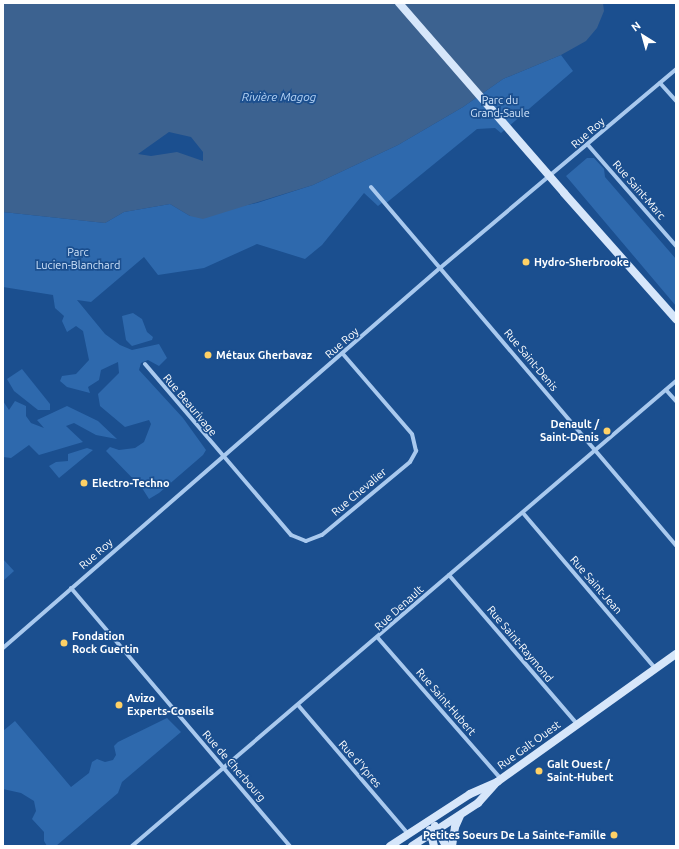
<!DOCTYPE html>
<html>
<head>
<meta charset="utf-8">
<style>
  body { margin:0 }
  #map { position:relative; width:679px; height:849px; overflow:hidden; background:#1b4f8f; font-family:Ubuntu,sans-serif }
  div>[style] { position:absolute }
  .green>* { inset:0; background:#2e69ad }
  .water>* { inset:0; background:#3c6290 }
  .street>* { height:4px; margin:-2px; padding:0 2px; transform-origin:2px; border-radius:2px; background:#a9c9ee }
  .secondary>* { height:8px; margin:-4px; padding:0 4px; transform-origin:4px; border-radius:4px; background:#d6e6fa }
  .secondary-bridge>* { height:8px; margin:-4px; padding:0 4px; transform-origin:4px; border-radius:4px; background:#d6e6fa }
  .dots>* { width:11px; height:11px; translate:-50% -50%; box-sizing:border-box; border:2px solid #1b4f8f; border-radius:50% }
  span { translate:-50% -50%; white-space:nowrap; text-align:center; line-height:1.15; -webkit-text-stroke:3.5px #1b4f8f; paint-order:stroke }
  .park-label { font-size:11px; color:#cfe3fa }
  .street-label { font-size:11px; color:#fff }
  .poi-label { font-size:11px; color:#fff; font-weight:700 }
  .left { translate:0 -50%; text-align:left }
  .right { translate:-100% -50%; text-align:right }
  .water-label { font-size:12px; color:#b5d3f5; font-style:italic }
  .frame { position:absolute; inset:0; border:4px solid #fff; pointer-events:none }
  .north { position:absolute; left:623px; top:16px; width:40px; height:40px; -webkit-text-stroke:3px #1b4f8f; paint-order:stroke; rotate:323deg; font-size:11px; font-weight:700; line-height:16px; text-align:center; color:#fff }
  .north::after { content:''; display:block; margin:auto; width:14px; height:18px; background:#fff; clip-path:polygon(50% 0,100% 100%,50% 72%,0 100%) }
</style>
</head>
<body>
<div id="map">
  <div class="green">
    <div style="clip-path:polygon(561px 55px,573px 71px,501px 133px,495px 128px,477px 129px,385px 204px,383px 202px,378px 206px,364px 193px,322px 245px,305px 259px,257px 244px,204px 268px,158px 275px,144px 257px,91px 302px,77px 300px,105px 334px,120px 345px,132px 350px,159px 344px,167px 358px,159px 366px,148px 360px,141px 363px,139px 370px,183px 418px,206px 450px,203px 455px,159px 493px,149px 499px,142px 488px,106px 451px,110px 447px,119px 450px,135px 448px,144px 442px,151px 424px,149px 420px,125px 427px,100px 406px,98px 394px,119px 373px,118px 362px,101px 370px,99px 380px,88px 387px,90px 393px,67px 387px,60px 381px,62px 376px,76px 374px,89px 360px,83px 331px,76px 326px,67px 332px,62px 321px,64px 316px,55px 308px,53px 295px,3px 287px,3px 212px,105px 223px,124px 212px,170px 204px,190px 216px,257px 203px,313px 185px,398px 145px,463px 107px,503px 79px)"></div>
    <div style="clip-path:polygon(587px 158px,594px 158px,604px 169px,605px 177px,676px 259px,676px 306px,566px 176px)"></div>
    <div style="clip-path:polygon(133px 313px,142px 319px,147px 332px,153px 337px,152px 340px,132px 346px,126px 340px,122px 316px)"></div>
    <div style="clip-path:polygon(22px 369px,50px 404px,50px 410px,38px 410px,14px 391px,7px 379px)"></div>
    <div style="clip-path:polygon(3px 401px,9px 410px,15px 401px,26px 406px,26px 416px,31px 423px,44px 428px,37px 420px,67px 406px,98px 421px,117px 439px,96px 435px,74px 423px,66px 426px,83px 442px,39px 455px,29px 445px,11px 458px,3px 457px)"></div>
    <div style="clip-path:polygon(87px 448px,93px 450px,59px 478px,49px 466px,56px 462px,68px 461px,68px 454px)"></div>
    <div style="clip-path:polygon(3px 559px,14px 571px,3px 581px)"></div>
    <div style="clip-path:polygon(167px 718px,181px 732px,122px 782px,118px 793px,56px 846px,47px 846px,44px 841px,44px 832px,32px 819px,36px 811px,34px 801px,21px 793px,3px 789px,3px 731px,15px 721px,71px 787px,89px 773px,92px 762px,97px 759px,105px 762px,113px 760px,116px 755px,114px 746px,118px 742px)"></div>
  </div>
  <div class="water">
    <div style="clip-path:polygon(evenodd,3px 3px,603px 3px,604px 11px,597px 28px,586px 41px,561px 55px,503px 79px,463px 107px,398px 145px,313px 185px,203px 219px,190px 216px,170px 204px,124px 212px,105px 223px,3px 212px,3px 3px,169px 132px,191px 137px,203px 152px,203px 161px,177px 152px,151px 156px,138px 154px,169px 132px)"></div>
  </div>
  <div class="street">
    <div style="left:660px;top:83px;width:24px;rotate:48deg"></div>
    <div style="left:588px;top:145px;width:134px;rotate:48.9deg"></div>
    <div style="left:371px;top:187px;width:471px;rotate:49.6deg"></div>
    <div style="left:145px;top:364px;width:225px;rotate:49.5deg"></div>
    <div style="left:291px;top:535px;width:16px;rotate:22deg"></div>
    <div style="left:306px;top:541px;width:17px;rotate:-21deg"></div>
    <div style="left:322px;top:535px;width:114px;rotate:-39.7deg"></div>
    <div style="left:410px;top:462px;width:13px;rotate:-61deg"></div>
    <div style="left:416px;top:451px;width:17px;rotate:-103deg"></div>
    <div style="left:412px;top:434px;width:106px;rotate:-130.8deg"></div>
    <div style="left:666px;top:390px;width:15px;rotate:48deg"></div>
    <div style="left:523px;top:513px;width:205px;rotate:49.6deg"></div>
    <div style="left:449px;top:575px;width:196px;rotate:49.3deg"></div>
    <div style="left:71px;top:588px;width:338px;rotate:49.7deg"></div>
    <div style="left:378px;top:638px;width:187px;rotate:48.9deg"></div>
    <div style="left:3px;top:648px;width:579px;rotate:-41.01deg"></div>
    <div style="left:440px;top:268px;width:309px;rotate:-40.1deg"></div>
    <div style="left:298px;top:705px;width:170px;rotate:49.5deg"></div>
    <div style="left:132px;top:846px;width:716px;rotate:-40.52deg"></div>
  </div>
  <div class="secondary">
    <div style="left:564px;top:193px;width:169px;rotate:48.4deg"></div>
    <div style="left:435px;top:826px;width:23px;rotate:61deg"></div>
    <div style="left:430px;top:830px;width:16px;rotate:76deg"></div>
    <div style="left:390px;top:846px;width:95px;rotate:-33deg"></div>
    <div style="left:470px;top:794px;width:30px;rotate:-24deg"></div>
    <div style="left:497px;top:782px;width:220px;rotate:-35.6deg"></div>
    <div style="left:412px;top:846px;width:79px;rotate:-33.1deg"></div>
    <div style="left:478px;top:803px;width:25px;rotate:-48deg"></div>
    <div style="left:452px;top:846px;width:19px;rotate:-81deg"></div>
    <div style="left:455px;top:827px;width:12px;rotate:-66deg"></div>
  </div>
  <div class="secondary-bridge">
    <div style="left:399px;top:3px;width:252px;rotate:49deg"></div>
  </div>
  <div class="dots">
    <div style="left:526px;top:262px;background:#ffd166"></div>
    <div style="left:208px;top:355px;background:#ffd166"></div>
    <div style="left:607px;top:431px;background:#ffd166"></div>
    <div style="left:84px;top:483px;background:#ffd166"></div>
    <div style="left:64px;top:643px;background:#ffd166"></div>
    <div style="left:119px;top:705px;background:#ffd166"></div>
    <div style="left:539px;top:771px;background:#ffd166"></div>
    <div style="left:614px;top:835px;background:#ffd166"></div>
  </div>
  <div class="park-label">
    <span style="left:500px;top:107px">Parc du<br>Grand-Saule</span>
    <span style="left:78px;top:259px">Parc<br>Lucien-Blanchard</span>
  </div>
  <div class="street-label">
    <span style="left:588px;top:133px;rotate:-41deg">Rue Roy</span>
    <span style="left:639px;top:190px;rotate:49deg">Rue Saint-Marc</span>
    <span style="left:342px;top:343px;rotate:-41deg">Rue Roy</span>
    <span style="left:531px;top:360px;rotate:50deg">Rue Saint-Denis</span>
    <span style="left:190px;top:405px;rotate:50deg">Rue Beaurivage</span>
    <span style="left:359px;top:492px;rotate:-40deg">Rue Chevalier</span>
    <span style="left:96px;top:554px;rotate:-41deg">Rue Roy</span>
    <span style="left:596px;top:585px;rotate:49deg">Rue Saint-Jean</span>
    <span style="left:399px;top:608px;rotate:-42deg">Rue Denault</span>
    <span style="left:520px;top:644px;rotate:50deg">Rue Saint-Raymond</span>
    <span style="left:446px;top:702px;rotate:49deg">Rue Saint-Hubert</span>
    <span style="left:529px;top:745px;rotate:-36deg">Rue Galt Ouest</span>
    <span style="left:360px;top:764px;rotate:49deg">Rue d'Ypres</span>
    <span style="left:234px;top:766px;rotate:49deg">Rue de Cherbourg</span>
  </div>
  <div class="poi-label">
    <span class="left" style="left:534px;top:262px">Hydro-Sherbrooke</span>
    <span class="left" style="left:216px;top:355px">Métaux Gherbavaz</span>
    <span class="right" style="left:599px;top:431px">Denault /<br>Saint-Denis</span>
    <span class="left" style="left:92px;top:483px">Electro-Techno</span>
    <span class="left" style="left:72px;top:643px">Fondation<br>Rock Guertin</span>
    <span class="left" style="left:127px;top:705px">Avizo<br>Experts-Conseils</span>
    <span class="left" style="left:547px;top:771px">Galt Ouest /<br>Saint-Hubert</span>
    <span class="right" style="left:606px;top:835px">Petites Soeurs De La Sainte-Famille</span>
  </div>
  <div class="water-label">
    <span style="left:279px;top:97px">Rivière Magog</span>
  </div>
  <div class="frame"></div>
  <div class="north">N</div>
</div>
</body>
</html>
